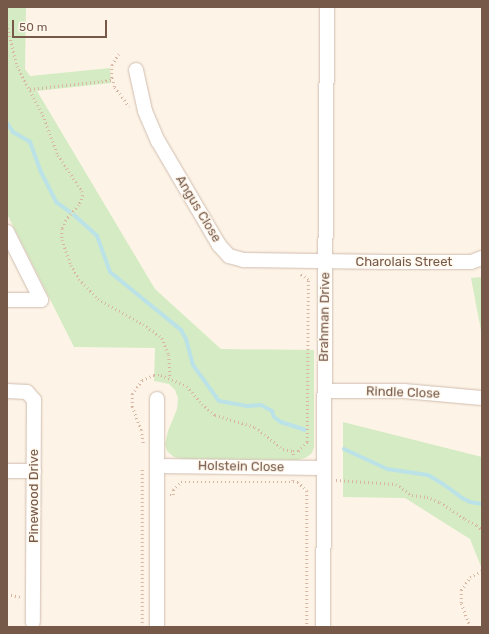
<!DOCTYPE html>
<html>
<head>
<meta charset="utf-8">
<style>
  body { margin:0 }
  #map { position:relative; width:489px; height:634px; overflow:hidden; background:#fdf4e7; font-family:Rubik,sans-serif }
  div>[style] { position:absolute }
  .green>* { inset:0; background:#d5ebc4 }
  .stream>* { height:4px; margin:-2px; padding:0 2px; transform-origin:2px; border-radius:2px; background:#bae2e7 }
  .path>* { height:2.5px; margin-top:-1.25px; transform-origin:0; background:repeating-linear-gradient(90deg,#d8b5a0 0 1px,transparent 0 4px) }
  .roads { filter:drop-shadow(0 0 1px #d1bdaf) drop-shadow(0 0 1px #d1bdaf) }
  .minor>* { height:14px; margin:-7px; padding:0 7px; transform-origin:7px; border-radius:7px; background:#fff }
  span { translate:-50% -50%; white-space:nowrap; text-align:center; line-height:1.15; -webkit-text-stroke:3px #fff8ed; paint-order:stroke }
  .street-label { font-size:13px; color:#77594a }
  .frame { position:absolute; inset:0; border:8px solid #77594a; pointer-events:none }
  .scale { position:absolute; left:12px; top:20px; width:95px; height:18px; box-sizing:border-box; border:2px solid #77594a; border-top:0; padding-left:5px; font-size:12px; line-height:14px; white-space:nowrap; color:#77594a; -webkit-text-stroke:3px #fff8ed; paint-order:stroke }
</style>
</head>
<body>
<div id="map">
  <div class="green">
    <div style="clip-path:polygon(7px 7px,26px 7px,25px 69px,30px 76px,110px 68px,111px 83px,37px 91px,155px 289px,221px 349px,314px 350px,314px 447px,312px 453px,307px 457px,298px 460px,183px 459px,174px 457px,167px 451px,165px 444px,168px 431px,177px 409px,178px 398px,175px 390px,169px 384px,154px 381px,155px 348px,74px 347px,7px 214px)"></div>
    <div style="clip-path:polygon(482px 277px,482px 336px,471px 278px)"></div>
    <div style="clip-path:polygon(343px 422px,482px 457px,482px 569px,470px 539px,405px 498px,343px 497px)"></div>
  </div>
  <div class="stream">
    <div style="left:7px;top:123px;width:11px;rotate:56deg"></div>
    <div style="left:13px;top:132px;width:20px;rotate:30deg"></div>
    <div style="left:30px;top:142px;width:32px;rotate:70deg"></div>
    <div style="left:41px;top:172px;width:34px;rotate:63deg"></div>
    <div style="left:56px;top:202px;width:17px;rotate:36deg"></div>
    <div style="left:74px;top:215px;width:31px;rotate:42deg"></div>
    <div style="left:97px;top:236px;width:38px;rotate:70deg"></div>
    <div style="left:110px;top:272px;width:92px;rotate:39.2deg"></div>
    <div style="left:181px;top:330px;width:10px;rotate:61deg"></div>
    <div style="left:186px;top:339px;width:27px;rotate:75deg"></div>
    <div style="left:193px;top:365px;width:44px;rotate:54.2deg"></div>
    <div style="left:219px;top:401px;width:28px;rotate:10deg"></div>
    <div style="left:247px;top:406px;width:14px;rotate:-4deg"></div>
    <div style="left:261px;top:405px;width:13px;rotate:29deg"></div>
    <div style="left:272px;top:411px;width:6px;rotate:72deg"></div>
    <div style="left:274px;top:417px;width:9px;rotate:36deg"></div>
    <div style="left:281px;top:422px;width:25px;rotate:18deg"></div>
    <div style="left:344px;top:449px;width:47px;rotate:24.9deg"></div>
    <div style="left:387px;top:469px;width:41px;rotate:8.3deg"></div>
    <div style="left:428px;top:475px;width:17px;rotate:31deg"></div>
    <div style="left:443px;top:484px;width:24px;rotate:36deg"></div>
    <div style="left:462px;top:498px;width:9px;rotate:27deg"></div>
    <div style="left:470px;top:502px;width:12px;rotate:9deg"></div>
  </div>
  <div class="path">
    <div style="left:7px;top:24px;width:43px;rotate:76.6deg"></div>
    <div style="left:17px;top:66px;width:55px;rotate:62deg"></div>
    <div style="left:43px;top:115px;width:43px;rotate:69.4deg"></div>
    <div style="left:58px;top:155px;width:43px;rotate:56.3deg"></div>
    <div style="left:82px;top:191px;width:4px;rotate:76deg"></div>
    <div style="left:83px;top:195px;width:11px;rotate:112deg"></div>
    <div style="left:79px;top:205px;width:20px;rotate:131deg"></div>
    <div style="left:66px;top:220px;width:10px;rotate:114deg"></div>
    <div style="left:62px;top:229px;width:11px;rotate:90deg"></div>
    <div style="left:62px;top:240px;width:27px;rotate:70deg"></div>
    <div style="left:71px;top:265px;width:16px;rotate:60deg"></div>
    <div style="left:79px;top:279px;width:28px;rotate:46deg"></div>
    <div style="left:98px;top:299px;width:51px;rotate:29.1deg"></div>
    <div style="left:143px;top:324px;width:24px;rotate:36deg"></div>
    <div style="left:162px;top:338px;width:18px;rotate:68deg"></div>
    <div style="left:169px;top:355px;width:22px;rotate:87deg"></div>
    <div style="left:119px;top:54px;width:13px;rotate:122deg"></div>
    <div style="left:112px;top:65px;width:13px;rotate:90deg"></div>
    <div style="left:112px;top:78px;width:9px;rotate:72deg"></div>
    <div style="left:115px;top:87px;width:24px;rotate:54deg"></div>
    <div style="left:30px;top:89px;width:82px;rotate:-6.3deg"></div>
    <div style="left:143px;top:443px;width:13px;rotate:-99deg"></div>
    <div style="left:141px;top:430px;width:25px;rotate:-111deg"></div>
    <div style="left:132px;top:407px;width:13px;rotate:-90deg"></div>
    <div style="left:132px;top:394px;width:17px;rotate:-54deg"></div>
    <div style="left:142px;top:380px;width:13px;rotate:-23deg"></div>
    <div style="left:154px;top:375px;width:7px"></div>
    <div style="left:161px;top:375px;width:28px;rotate:23deg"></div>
    <div style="left:187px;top:386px;width:23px;rotate:50deg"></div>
    <div style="left:202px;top:404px;width:17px;rotate:40deg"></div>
    <div style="left:215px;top:415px;width:42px;rotate:16.7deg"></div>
    <div style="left:255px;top:427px;width:36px;rotate:38deg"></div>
    <div style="left:283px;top:449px;width:10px;rotate:11deg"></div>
    <div style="left:293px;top:455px;width:4px;rotate:-90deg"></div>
    <div style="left:293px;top:451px;width:5px"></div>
    <div style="left:298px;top:451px;width:13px;rotate:-45deg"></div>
    <div style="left:307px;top:442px;width:162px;rotate:-89.6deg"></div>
    <div style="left:308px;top:280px;width:10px;rotate:-143deg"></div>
    <div style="left:293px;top:480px;width:2px;rotate:90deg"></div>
    <div style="left:293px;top:482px;width:5px"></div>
    <div style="left:298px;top:482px;width:13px;rotate:45deg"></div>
    <div style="left:307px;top:491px;width:136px;rotate:90deg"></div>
    <div style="left:336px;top:480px;width:60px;rotate:3.8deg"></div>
    <div style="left:396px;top:484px;width:19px;rotate:35deg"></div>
    <div style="left:412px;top:495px;width:15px;rotate:8deg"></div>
    <div style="left:427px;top:497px;width:14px;rotate:21deg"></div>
    <div style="left:440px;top:502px;width:30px;rotate:34deg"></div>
    <div style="left:465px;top:519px;width:13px;rotate:27deg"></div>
    <div style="left:477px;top:525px;width:7px;rotate:45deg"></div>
    <div style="left:170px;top:495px;width:3px"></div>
    <div style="left:173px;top:495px;width:5px;rotate:-90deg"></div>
    <div style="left:173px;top:490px;width:11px;rotate:-45deg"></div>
    <div style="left:181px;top:482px;width:112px"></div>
    <div style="left:7px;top:594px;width:14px;rotate:12deg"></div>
    <div style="left:142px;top:627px;width:159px;rotate:-90deg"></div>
    <div style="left:470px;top:627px;width:26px;rotate:-111deg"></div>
    <div style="left:461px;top:603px;width:13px;rotate:-90deg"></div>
    <div style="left:461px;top:590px;width:16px;rotate:-55deg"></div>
    <div style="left:470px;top:577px;width:13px;rotate:-27deg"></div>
  </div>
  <div class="roads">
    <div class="minor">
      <div style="left:136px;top:70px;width:42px;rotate:77.6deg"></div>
      <div style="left:145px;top:111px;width:33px;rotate:67deg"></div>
      <div style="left:158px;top:141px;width:121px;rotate:59.6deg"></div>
      <div style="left:219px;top:245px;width:15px;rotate:48deg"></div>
      <div style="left:229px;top:256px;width:16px;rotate:15deg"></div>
      <div style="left:244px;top:260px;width:144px;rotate:0.8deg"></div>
      <div style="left:388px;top:262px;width:83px"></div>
      <div style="left:471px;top:262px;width:12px;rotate:-20deg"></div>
      <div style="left:7px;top:232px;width:76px;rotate:63.4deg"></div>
      <div style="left:41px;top:300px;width:34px;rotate:180deg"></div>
      <div style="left:7px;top:391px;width:20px;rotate:3deg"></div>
      <div style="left:27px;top:392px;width:11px;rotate:49deg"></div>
      <div style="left:34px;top:400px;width:222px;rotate:90.3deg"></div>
      <div style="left:325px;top:391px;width:79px"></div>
      <div style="left:404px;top:391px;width:78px;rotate:5.1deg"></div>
      <div style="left:158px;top:466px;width:166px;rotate:0.7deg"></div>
      <div style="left:7px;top:471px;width:27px"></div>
      <div style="left:157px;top:627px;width:228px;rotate:-90deg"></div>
      <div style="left:323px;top:627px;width:620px;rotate:-89.63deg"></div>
    </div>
  </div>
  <div class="street-label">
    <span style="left:198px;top:209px;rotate:59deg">Angus Close</span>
    <span style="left:404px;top:262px">Charolais Street</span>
    <span style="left:325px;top:317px;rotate:-89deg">Brahman Drive</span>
    <span style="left:403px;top:393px;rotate:2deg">Rindle Close</span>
    <span style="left:241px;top:467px;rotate:1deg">Holstein Close</span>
    <span style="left:34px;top:496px;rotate:-90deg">Pinewood Drive</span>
  </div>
  <div class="frame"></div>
  <div class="scale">50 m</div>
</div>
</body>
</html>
